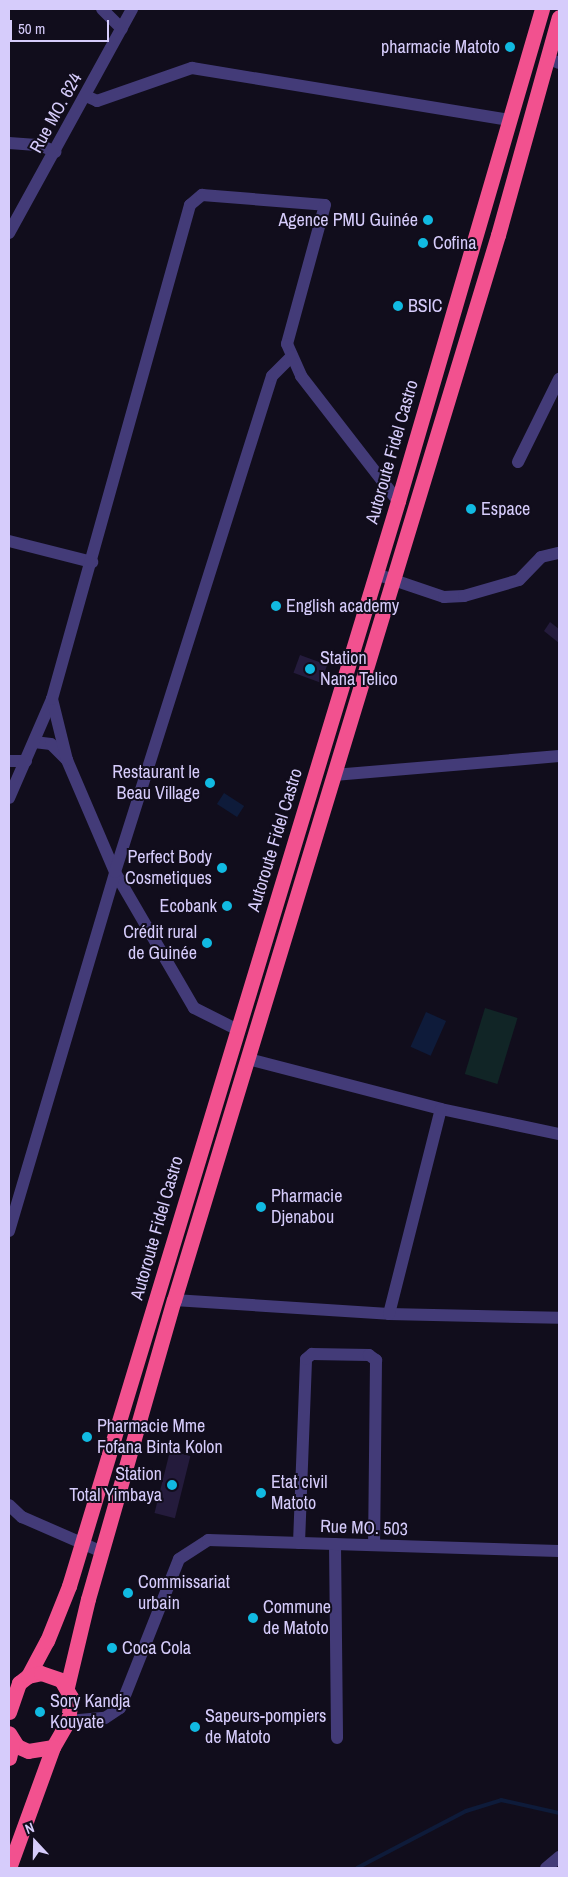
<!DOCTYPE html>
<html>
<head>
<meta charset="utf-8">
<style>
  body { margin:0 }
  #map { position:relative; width:568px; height:1877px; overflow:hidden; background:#110d1c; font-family:"Archivo Narrow",sans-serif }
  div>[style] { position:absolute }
  .green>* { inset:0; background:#112526; transform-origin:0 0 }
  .water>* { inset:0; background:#0e1b3a; transform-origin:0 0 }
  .stream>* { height:4px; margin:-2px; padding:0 2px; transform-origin:2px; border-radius:2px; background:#0e1b3a }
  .building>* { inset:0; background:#241b3c; transform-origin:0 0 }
  .minor>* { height:12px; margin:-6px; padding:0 6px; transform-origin:6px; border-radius:6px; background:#433b78 }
  .highway>* { height:15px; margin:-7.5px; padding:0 7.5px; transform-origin:7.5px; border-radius:7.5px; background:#f2518f }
  .dots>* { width:14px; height:14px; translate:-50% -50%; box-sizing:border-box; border:2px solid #110d1c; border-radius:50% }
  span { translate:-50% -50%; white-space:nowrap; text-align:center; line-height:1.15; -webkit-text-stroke:4px #110d1c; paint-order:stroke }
  .poi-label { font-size:18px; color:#d6ccfb }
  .right { translate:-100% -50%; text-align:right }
  .left { translate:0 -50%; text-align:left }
  .street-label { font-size:18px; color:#d6ccfb }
  .frame { position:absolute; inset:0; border:10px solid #d6ccfb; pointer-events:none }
  .north { position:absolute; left:10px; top:1817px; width:50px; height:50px; -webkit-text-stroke:4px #110d1c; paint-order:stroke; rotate:339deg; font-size:14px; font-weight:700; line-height:20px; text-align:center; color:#d6ccfb }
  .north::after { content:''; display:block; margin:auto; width:18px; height:22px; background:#d6ccfb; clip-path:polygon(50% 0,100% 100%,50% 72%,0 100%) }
  .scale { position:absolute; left:10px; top:20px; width:99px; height:22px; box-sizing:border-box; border:2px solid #d6ccfb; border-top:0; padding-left:6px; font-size:15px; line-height:18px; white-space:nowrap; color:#d6ccfb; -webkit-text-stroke:4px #110d1c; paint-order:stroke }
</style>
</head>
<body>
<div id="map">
  <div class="green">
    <div style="left:485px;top:1008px;width:34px;height:69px;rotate:17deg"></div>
  </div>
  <div class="water">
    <div style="left:224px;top:793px;width:24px;height:13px;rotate:33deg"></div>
    <div style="left:426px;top:1012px;width:22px;height:38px;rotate:24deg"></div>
  </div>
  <div class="stream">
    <div style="left:357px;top:1868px;width:123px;rotate:-27.6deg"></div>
    <div style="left:466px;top:1811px;width:37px;rotate:-17deg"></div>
    <div style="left:501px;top:1800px;width:59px;rotate:12.6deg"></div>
  </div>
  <div class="building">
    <div style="clip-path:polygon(550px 622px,559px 629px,559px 643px,544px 631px)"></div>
    <div style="left:300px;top:655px;width:29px;height:19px;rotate:20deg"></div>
    <div style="left:170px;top:1451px;width:21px;height:64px;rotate:14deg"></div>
  </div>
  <div class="minor">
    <div style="left:102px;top:9px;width:28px;rotate:45deg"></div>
    <div style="left:547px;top:58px;width:13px;rotate:23deg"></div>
    <div style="left:86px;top:96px;width:12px;rotate:24deg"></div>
    <div style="left:97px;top:101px;width:101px;rotate:-19.2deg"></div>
    <div style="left:192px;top:68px;width:320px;rotate:9.3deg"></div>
    <div style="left:9px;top:143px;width:31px;rotate:4deg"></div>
    <div style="left:40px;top:145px;width:17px;rotate:24deg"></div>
    <div style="left:9px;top:233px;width:256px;rotate:-61.2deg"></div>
    <div style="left:518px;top:462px;width:93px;rotate:-63.7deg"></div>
    <div style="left:9px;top:541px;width:86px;rotate:14.2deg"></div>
    <div style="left:376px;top:574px;width:72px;rotate:18.7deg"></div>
    <div style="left:444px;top:597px;width:20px;rotate:-3deg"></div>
    <div style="left:464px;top:596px;width:57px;rotate:-16.2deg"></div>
    <div style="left:519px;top:580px;width:32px;rotate:-46deg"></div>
    <div style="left:541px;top:557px;width:18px;rotate:-13deg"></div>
    <div style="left:34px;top:742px;width:17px;rotate:7deg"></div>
    <div style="left:51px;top:744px;width:23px;rotate:45deg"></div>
    <div style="left:9px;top:761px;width:17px"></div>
    <div style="left:334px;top:775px;width:226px;rotate:-4.8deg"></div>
    <div style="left:9px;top:798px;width:108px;rotate:-66.5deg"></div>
    <div style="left:236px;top:1029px;width:47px;rotate:-153.4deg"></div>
    <div style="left:194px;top:1008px;width:157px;rotate:-120.2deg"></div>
    <div style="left:115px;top:872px;width:122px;rotate:-113.2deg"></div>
    <div style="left:67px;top:760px;width:63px;rotate:-103.8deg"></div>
    <div style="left:52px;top:699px;width:513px;rotate:-74.39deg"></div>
    <div style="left:190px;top:205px;width:16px;rotate:-40deg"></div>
    <div style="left:202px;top:195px;width:123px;rotate:4.6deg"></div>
    <div style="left:325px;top:205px;width:144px;rotate:105.3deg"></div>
    <div style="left:287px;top:344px;width:35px;rotate:66deg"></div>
    <div style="left:301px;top:376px;width:158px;rotate:52.2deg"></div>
    <div style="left:248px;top:1059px;width:199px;rotate:14.5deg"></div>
    <div style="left:441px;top:1109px;width:121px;rotate:12deg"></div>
    <div style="left:9px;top:1231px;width:374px;rotate:-73.5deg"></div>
    <div style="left:115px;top:872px;width:520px;rotate:-72.44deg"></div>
    <div style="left:272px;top:376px;width:28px;rotate:-45deg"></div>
    <div style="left:174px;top:1300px;width:215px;rotate:3.7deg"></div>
    <div style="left:389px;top:1314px;width:170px;rotate:1.3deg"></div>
    <div style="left:389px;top:1314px;width:211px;rotate:-75.8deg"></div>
    <div style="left:9px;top:1505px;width:18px;rotate:43deg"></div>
    <div style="left:22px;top:1517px;width:87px;rotate:23.6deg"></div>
    <div style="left:299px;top:1543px;width:184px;rotate:-87.8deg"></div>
    <div style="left:306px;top:1359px;width:8px;rotate:-40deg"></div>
    <div style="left:312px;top:1354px;width:57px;rotate:1deg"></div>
    <div style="left:369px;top:1355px;width:9px;rotate:36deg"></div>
    <div style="left:376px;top:1360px;width:185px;rotate:90.6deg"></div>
    <div style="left:335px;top:1544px;width:194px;rotate:89.4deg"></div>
    <div style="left:68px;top:1721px;width:37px;rotate:-5deg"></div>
    <div style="left:105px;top:1718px;width:18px;rotate:-34deg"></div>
    <div style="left:120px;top:1708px;width:160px;rotate:-68.4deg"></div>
    <div style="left:179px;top:1559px;width:35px;rotate:-33deg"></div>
    <div style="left:208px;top:1540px;width:351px;rotate:1.8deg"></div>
    <div style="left:546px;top:1868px;width:17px;rotate:-40deg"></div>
  </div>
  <div class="highway">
    <div style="left:28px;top:1676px;width:40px;rotate:-62deg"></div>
    <div style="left:47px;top:1641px;width:59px;rotate:-68.2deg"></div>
    <div style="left:69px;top:1586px;width:1134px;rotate:-73.13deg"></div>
    <div style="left:398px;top:501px;width:513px;rotate:-73.69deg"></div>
    <div style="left:67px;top:1687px;width:90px;rotate:-76.6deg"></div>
    <div style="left:88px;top:1599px;width:311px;rotate:-74deg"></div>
    <div style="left:174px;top:1300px;width:1113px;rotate:-73.08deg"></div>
    <div style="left:498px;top:235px;width:226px;rotate:-74.4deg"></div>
    <div style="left:9px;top:1712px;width:31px;rotate:-71deg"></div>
    <div style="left:19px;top:1683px;width:11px;rotate:-38deg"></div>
    <div style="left:28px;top:1676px;width:13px;rotate:-13deg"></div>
    <div style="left:41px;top:1673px;width:21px;rotate:19deg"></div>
    <div style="left:61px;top:1680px;width:20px;rotate:60deg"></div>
    <div style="left:71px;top:1697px;width:24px;rotate:97deg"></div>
    <div style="left:68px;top:1721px;width:30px;rotate:120deg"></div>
    <div style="left:53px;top:1747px;width:25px;rotate:171deg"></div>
    <div style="left:28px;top:1751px;width:12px;rotate:-156deg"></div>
    <div style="left:17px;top:1746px;width:15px;rotate:-122deg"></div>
    <div style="left:9px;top:1758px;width:18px;rotate:-77deg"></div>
    <div style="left:9px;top:1868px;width:129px;rotate:-70deg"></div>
  </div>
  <div class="dots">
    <div style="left:510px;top:47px;background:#11bae2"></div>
    <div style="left:428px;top:220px;background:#11bae2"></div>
    <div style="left:423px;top:243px;background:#11bae2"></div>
    <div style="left:398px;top:306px;background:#11bae2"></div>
    <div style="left:471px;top:509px;background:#11bae2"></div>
    <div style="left:276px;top:606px;background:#11bae2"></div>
    <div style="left:310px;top:669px;background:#11bae2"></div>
    <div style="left:210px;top:783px;background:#11bae2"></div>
    <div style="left:222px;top:868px;background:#11bae2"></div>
    <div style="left:227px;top:906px;background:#11bae2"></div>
    <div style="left:207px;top:943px;background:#11bae2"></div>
    <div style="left:261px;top:1207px;background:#11bae2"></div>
    <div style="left:87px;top:1437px;background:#11bae2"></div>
    <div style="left:172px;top:1485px;background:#11bae2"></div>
    <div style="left:261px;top:1493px;background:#11bae2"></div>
    <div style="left:128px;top:1593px;background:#11bae2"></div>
    <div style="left:253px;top:1618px;background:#11bae2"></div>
    <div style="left:112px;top:1648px;background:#11bae2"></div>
    <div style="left:40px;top:1712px;background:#11bae2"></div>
    <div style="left:195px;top:1727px;background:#11bae2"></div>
  </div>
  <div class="poi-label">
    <span class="right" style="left:500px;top:47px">pharmacie Matoto</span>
    <span class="right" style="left:418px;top:220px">Agence PMU Guinée</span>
    <span class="left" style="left:433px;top:243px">Cofina</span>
    <span class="left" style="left:408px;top:306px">BSIC</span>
    <span class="left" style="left:481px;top:509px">Espace</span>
    <span class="left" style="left:286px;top:606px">English academy</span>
    <span class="left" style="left:320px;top:669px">Station<br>Nana Telico</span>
    <span class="right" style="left:200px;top:783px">Restaurant le<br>Beau Village</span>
    <span class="right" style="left:212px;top:868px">Perfect Body<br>Cosmetiques</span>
    <span class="right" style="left:217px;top:906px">Ecobank</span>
    <span class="right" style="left:197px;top:943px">Crédit rural<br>de Guinée</span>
    <span class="left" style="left:271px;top:1207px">Pharmacie<br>Djenabou</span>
    <span class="left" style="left:97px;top:1437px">Pharmacie Mme<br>Fofana Binta Kolon</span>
    <span class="right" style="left:162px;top:1485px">Station<br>Total Yimbaya</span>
    <span class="left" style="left:271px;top:1493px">Etat civil<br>Matoto</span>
    <span class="left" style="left:138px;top:1593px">Commissariat<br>urbain</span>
    <span class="left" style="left:263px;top:1618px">Commune<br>de Matoto</span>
    <span class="left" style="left:122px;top:1648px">Coca Cola</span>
    <span class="left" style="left:50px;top:1712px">Sory Kandja<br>Kouyate</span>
    <span class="left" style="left:205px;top:1727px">Sapeurs-pompiers<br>de Matoto</span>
  </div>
  <div class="street-label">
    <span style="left:56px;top:113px;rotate:-61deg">Rue MO. 624</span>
    <span style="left:392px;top:452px;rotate:-74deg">Autoroute Fidel Castro</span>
    <span style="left:275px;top:840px;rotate:-73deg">Autoroute Fidel Castro</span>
    <span style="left:157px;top:1228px;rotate:-74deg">Autoroute Fidel Castro</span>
    <span style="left:364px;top:1528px;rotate:2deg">Rue MO. 503</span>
  </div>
  <div class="frame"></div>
  <div class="north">N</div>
  <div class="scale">50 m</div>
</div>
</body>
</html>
